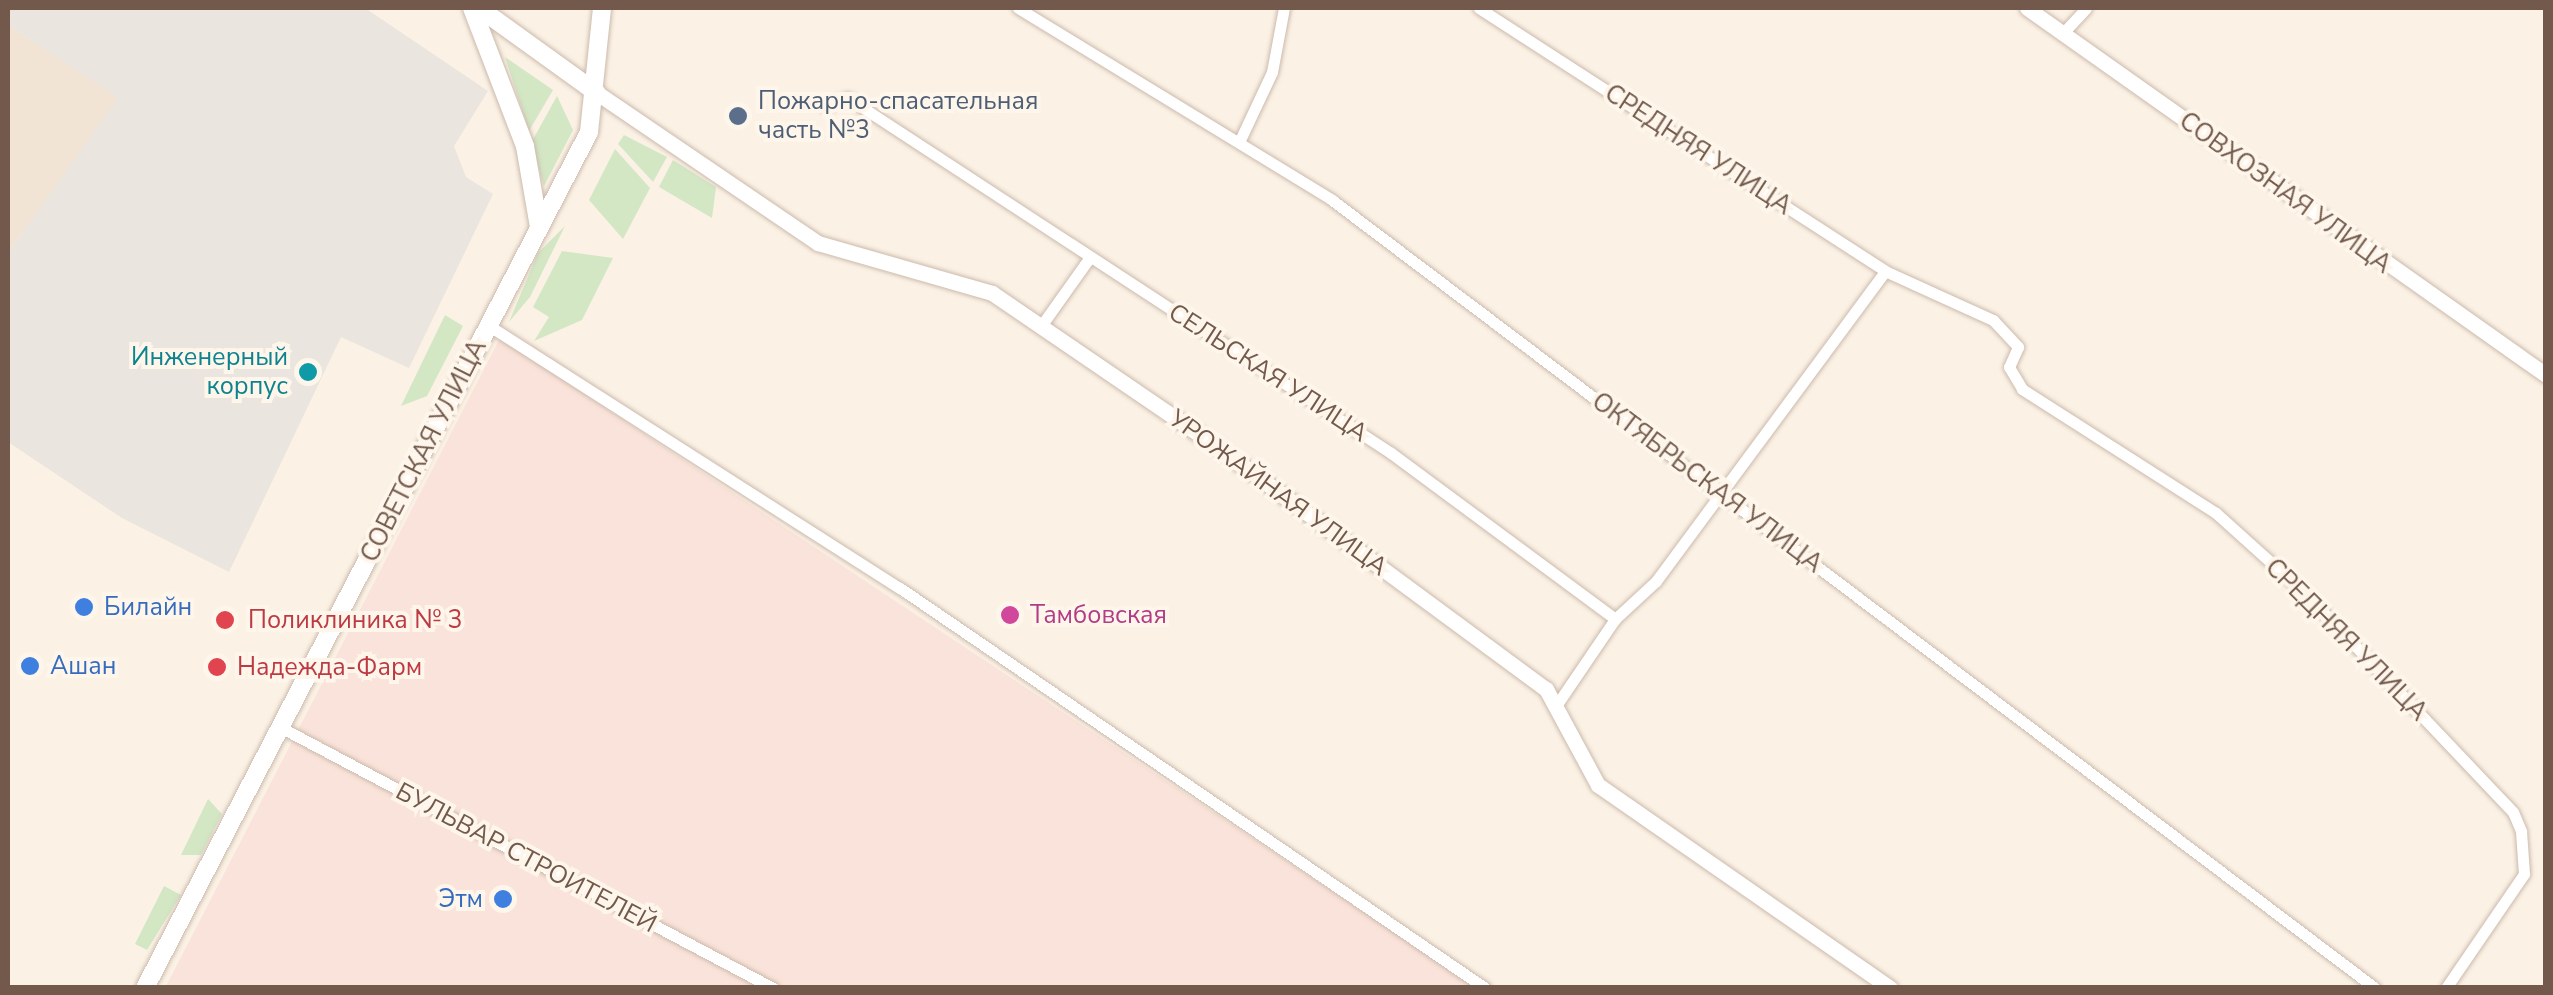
<!DOCTYPE html>
<html>
<head>
<meta charset="utf-8">
<style>
  body { margin:0 }
  #map { position:relative; width:2553px; height:995px; overflow:hidden; background:#fbf2e5; font-family:"Nunito Sans",sans-serif }
  div>[style] { position:absolute }
  .residential>* { inset:0; background:#f2e4d4 }
  .commercial>* { inset:0; background:#fae3da }
  .industrial>* { inset:0; background:#ebe5df }
  .green>* { inset:0; background:#d3e7c5 }
  .roads { filter:drop-shadow(0 0 2px #ccbaac) drop-shadow(0 0 2px #ccbaac) }
  .minor>* { height:11px; margin:-5.5px; padding:0 5.5px; transform-origin:5.5px; border-radius:5.5px; background:#fff }
  .tertiary>* { height:15px; margin:-7.5px; padding:0 7.5px; transform-origin:7.5px; border-radius:7.5px; background:#fff }
  .secondary>* { height:18px; margin:-9px; padding:0 9px; transform-origin:9px; border-radius:9px; background:#fff }
  .dots>* { width:28px; height:28px; translate:-50% -50%; box-sizing:border-box; border:5px solid #fef6eb; border-radius:50% }
  span { translate:-50% -50%; white-space:nowrap; text-align:center; line-height:1.15; -webkit-text-stroke:8px #fef6eb; paint-order:stroke }
  .service-label { font-size:25px; color:#4e5e75 }
  .left { translate:0 -50%; text-align:left }
  .street-label { font-size:25px; color:#72594c }
  .culture-label { font-size:25px; color:#0d838f }
  .right { translate:-100% -50%; text-align:right }
  .shop-label { font-size:25px; color:#366cbe }
  .hotel-label { font-size:25px; color:#b23c85 }
  .health-label { font-size:25px; color:#be3a42 }
  .frame { position:absolute; inset:0; border:10px solid #72594c; pointer-events:none }
</style>
</head>
<body>
<div id="map">
  <div class="residential">
    <div style="clip-path:polygon(8px 25px,119px 98px,8px 253px)"></div>
  </div>
  <div class="commercial">
    <div style="clip-path:polygon(500px 338px,1476px 987px,165px 988px)"></div>
  </div>
  <div class="industrial">
    <div style="clip-path:polygon(8px 8px,365px 8px,488px 91px,454px 146px,466px 177px,493px 194px,409px 368px,341px 337px,229px 572px,122px 518px,8px 442px,8px 253px,118px 98px,8px 25px)"></div>
  </div>
  <div class="green">
    <div style="clip-path:polygon(505px 57px,553px 90px,529px 131px)"></div>
    <div style="clip-path:polygon(557px 96px,573px 130px,544px 186px,531px 143px)"></div>
    <div style="clip-path:polygon(624px 135px,667px 157px,653px 182px,618px 144px)"></div>
    <div style="clip-path:polygon(615px 149px,650px 188px,623px 239px,589px 200px)"></div>
    <div style="clip-path:polygon(673px 160px,716px 187px,712px 218px,659px 187px)"></div>
    <div style="clip-path:polygon(565px 226px,530px 297px,509px 322px,538px 253px)"></div>
    <div style="clip-path:polygon(562px 251px,613px 258px,582px 320px,534px 341px,549px 317px,533px 307px)"></div>
    <div style="clip-path:polygon(445px 315px,463px 326px,427px 396px,401px 406px)"></div>
    <div style="clip-path:polygon(208px 799px,222px 814px,201px 855px,181px 855px)"></div>
    <div style="clip-path:polygon(164px 886px,181px 895px,147px 950px,135px 944px)"></div>
  </div>
  <div class="roads">
    <div class="minor">
      <div style="left:1018px;top:8px;width:368px;rotate:31.4deg"></div>
      <div style="left:1332px;top:200px;width:1307px;rotate:37.07deg"></div>
      <div style="left:1479px;top:8px;width:484px;rotate:32.9deg"></div>
      <div style="left:1885px;top:271px;width:119px;rotate:24.4deg"></div>
      <div style="left:1993px;top:320px;width:37px;rotate:47deg"></div>
      <div style="left:2018px;top:347px;width:22px;rotate:114deg"></div>
      <div style="left:2009px;top:367px;width:26px;rotate:59deg"></div>
      <div style="left:2022px;top:389px;width:230px;rotate:32.6deg"></div>
      <div style="left:2216px;top:513px;width:122px;rotate:42deg"></div>
      <div style="left:2307px;top:595px;width:299px;rotate:46.5deg"></div>
      <div style="left:2513px;top:812px;width:21px;rotate:67deg"></div>
      <div style="left:2521px;top:831px;width:43px;rotate:86deg"></div>
      <div style="left:2524px;top:874px;width:138px;rotate:124.4deg"></div>
      <div style="left:2062px;top:34px;width:35px;rotate:-47deg"></div>
      <div style="left:825px;top:106px;width:24px;rotate:-19deg"></div>
      <div style="left:848px;top:98px;width:649px;rotate:33.18deg"></div>
      <div style="left:1391px;top:453px;width:279px;rotate:36.5deg"></div>
      <div style="left:1615px;top:619px;width:102px;rotate:124.2deg"></div>
      <div style="left:1241px;top:138px;width:73px;rotate:-64.8deg"></div>
      <div style="left:1272px;top:72px;width:65px;rotate:-79.4deg"></div>
      <div style="left:488px;top:325px;width:489px;rotate:32.6deg"></div>
      <div style="left:900px;top:588px;width:709px;rotate:34.36deg"></div>
      <div style="left:1041px;top:326px;width:85px;rotate:-54.6deg"></div>
      <div style="left:1615px;top:619px;width:56px;rotate:-42.8deg"></div>
      <div style="left:1656px;top:581px;width:385px;rotate:-53.5deg"></div>
      <div style="left:280px;top:727px;width:558px;rotate:27.9deg"></div>
    </div>
    <div class="tertiary">
      <div style="left:2027px;top:8px;width:636px;rotate:35.27deg"></div>
      <div style="left:597px;top:93px;width:267px;rotate:34.2deg"></div>
      <div style="left:818px;top:243px;width:181px;rotate:16deg"></div>
      <div style="left:992px;top:293px;width:271px;rotate:34.3deg"></div>
      <div style="left:1216px;top:446px;width:410px;rotate:36.4deg"></div>
      <div style="left:1546px;top:689px;width:109px;rotate:61.6deg"></div>
      <div style="left:1598px;top:785px;width:356px;rotate:34.8deg"></div>
    </div>
    <div class="secondary">
      <div style="left:472px;top:8px;width:148px;rotate:69deg"></div>
      <div style="left:525px;top:146px;width:82px;rotate:80.2deg"></div>
      <div style="left:479px;top:8px;width:145px;rotate:35.8deg"></div>
      <div style="left:145px;top:988px;width:964px;rotate:-62.58deg"></div>
      <div style="left:589px;top:132px;width:125px;rotate:-84deg"></div>
    </div>
  </div>
  <div class="dots">
    <div style="left:738px;top:116px;background:#5c6f8a"></div>
    <div style="left:308px;top:372px;background:#0f9aa8"></div>
    <div style="left:84px;top:607px;background:#3f7fe0"></div>
    <div style="left:1010px;top:615px;background:#d1479c"></div>
    <div style="left:225px;top:620px;background:#e0444e"></div>
    <div style="left:30px;top:666px;background:#3f7fe0"></div>
    <div style="left:217px;top:667px;background:#e0444e"></div>
    <div style="left:503px;top:899px;background:#3f7fe0"></div>
  </div>
  <div class="service-label">
    <span class="left" style="left:758px;top:116px">Пожарно-спасательная<br>часть №3</span>
  </div>
  <div class="street-label">
    <span style="left:1698px;top:150px;rotate:33deg">СРЕДНЯЯ УЛИЦА</span>
    <span style="left:2285px;top:193px;rotate:36deg">СОВХОЗНАЯ УЛИЦА</span>
    <span style="left:1268px;top:373px;rotate:33deg">СЕЛЬСКАЯ УЛИЦА</span>
    <span style="left:424px;top:451px;rotate:-63deg">СОВЕТСКАЯ УЛИЦА</span>
    <span style="left:1707px;top:483px;rotate:37deg">ОКТЯБРЬСКАЯ УЛИЦА</span>
    <span style="left:1278px;top:493px;rotate:36deg">УРОЖАЙНАЯ УЛИЦА</span>
    <span style="left:2346px;top:640px;rotate:45deg">СРЕДНЯЯ УЛИЦА</span>
    <span style="left:526px;top:858px;rotate:28deg">БУЛЬВАР СТРОИТЕЛЕЙ</span>
  </div>
  <div class="culture-label">
    <span class="right" style="left:288px;top:372px">Инженерный<br>корпус</span>
  </div>
  <div class="shop-label">
    <span class="left" style="left:104px;top:607px">Билайн</span>
    <span class="left" style="left:50px;top:666px">Ашан</span>
    <span class="right" style="left:483px;top:899px">Этм</span>
  </div>
  <div class="hotel-label">
    <span class="left" style="left:1030px;top:615px">Тамбовская</span>
  </div>
  <div class="health-label">
    <span class="left" style="left:248px;top:620px">Поликлиника № 3</span>
    <span class="left" style="left:237px;top:667px">Надежда-Фарм</span>
  </div>
  <div class="frame"></div>
</div>
</body>
</html>
